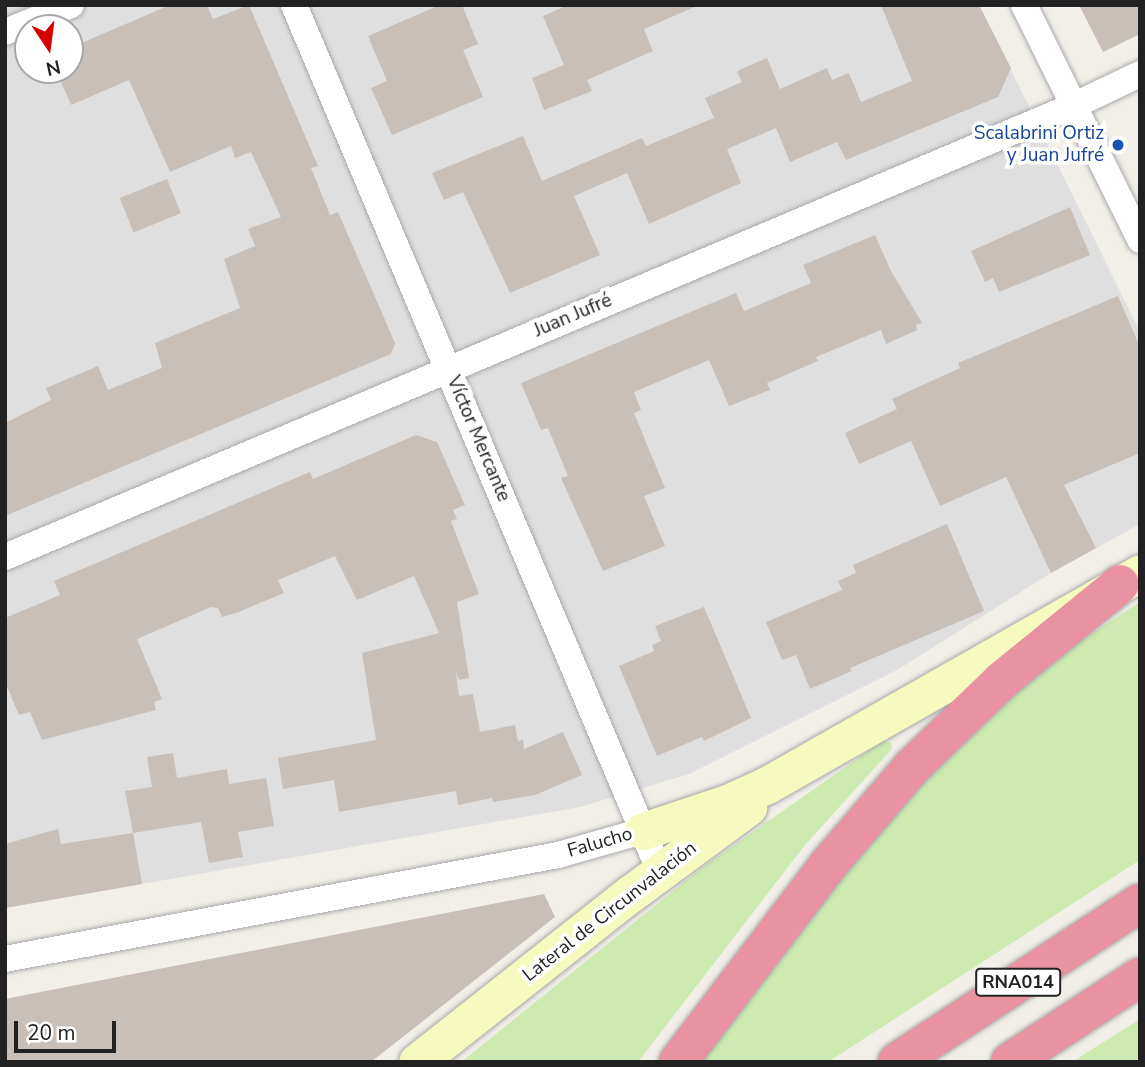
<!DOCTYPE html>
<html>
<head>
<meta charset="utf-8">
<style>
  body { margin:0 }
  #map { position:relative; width:1145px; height:1067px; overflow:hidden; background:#f2efe9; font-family:"Nunito Sans",sans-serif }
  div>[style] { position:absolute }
  .residential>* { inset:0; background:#e0dfdf }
  .grass>* { inset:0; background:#cdebb0 }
  .building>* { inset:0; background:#c7bfb8; transform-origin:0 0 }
  .roads { filter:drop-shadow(0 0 2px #a9a9a9) drop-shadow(0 0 2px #a9a9a9) }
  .street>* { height:26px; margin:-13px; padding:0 13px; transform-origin:13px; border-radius:13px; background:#fff }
  .secondary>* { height:37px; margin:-18.5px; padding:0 18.5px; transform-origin:18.5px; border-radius:18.5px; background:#f7fabf }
  .highway>* { height:38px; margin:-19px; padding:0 19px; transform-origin:19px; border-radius:19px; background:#e892a2 }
  .dots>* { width:19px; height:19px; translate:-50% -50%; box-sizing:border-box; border:4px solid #fff; border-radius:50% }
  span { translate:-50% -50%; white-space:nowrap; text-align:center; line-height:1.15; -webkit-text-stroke:7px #fff; paint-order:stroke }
  .shield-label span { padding:2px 5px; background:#fff; border:2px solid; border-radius:5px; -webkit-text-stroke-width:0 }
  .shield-label { font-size:18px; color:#222; font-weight:700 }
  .transit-label { font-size:19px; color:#164399 }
  .right { translate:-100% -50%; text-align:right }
  .street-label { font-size:19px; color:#222 }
  .frame { position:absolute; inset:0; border:7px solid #222; pointer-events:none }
  .north { position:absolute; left:14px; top:14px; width:70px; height:70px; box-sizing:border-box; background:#fff; border:2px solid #a7a7a7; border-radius:50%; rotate:167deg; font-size:19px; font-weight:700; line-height:28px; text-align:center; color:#222 }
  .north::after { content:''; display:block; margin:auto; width:24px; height:32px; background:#d40000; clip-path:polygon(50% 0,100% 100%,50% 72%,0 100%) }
  .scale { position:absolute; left:14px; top:1021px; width:102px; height:32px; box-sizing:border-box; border:4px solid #222; border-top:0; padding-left:9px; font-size:21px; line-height:24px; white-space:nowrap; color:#222; -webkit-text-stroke:5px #fff; paint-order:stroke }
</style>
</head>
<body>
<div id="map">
  <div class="residential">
    <div style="clip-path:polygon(evenodd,5px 5px,979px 5px,1140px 332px,1140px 524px,1051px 573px,897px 670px,689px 774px,580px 807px,5px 908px,5px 5px,28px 28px,70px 28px,70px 70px,28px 70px,28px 28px)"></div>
  </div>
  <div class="grass">
    <div style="clip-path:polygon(1140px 602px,1140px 860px,828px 1062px,691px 1062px,785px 937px,985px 714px,1057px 656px)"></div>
    <div style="clip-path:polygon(884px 740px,891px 743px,892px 749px,805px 845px,638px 1062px,461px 1062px,703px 867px)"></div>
    <div style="clip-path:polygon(1140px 1019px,1140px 1062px,1072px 1062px)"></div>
  </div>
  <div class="building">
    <div style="clip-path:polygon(170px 5px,207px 5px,213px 19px,249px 5px,318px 166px,311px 168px,330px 215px,338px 212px,395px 343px,391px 354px,5px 516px,5px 423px,51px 400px,46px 388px,98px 366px,108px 390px,162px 368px,155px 343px,240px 308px,224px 259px,255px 246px,248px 229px,281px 217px,251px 152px,235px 158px,231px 146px,170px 172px,129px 80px,71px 105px,56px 70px,70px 70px,70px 48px)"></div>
    <div style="clip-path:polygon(440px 5px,462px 5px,478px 44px,463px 50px,483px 97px,392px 135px,371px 88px,387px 81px,368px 36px)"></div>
    <div style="clip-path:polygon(568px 5px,699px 5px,644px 29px,653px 51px,587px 80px,592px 91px,544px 110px,532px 78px,564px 65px,543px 16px)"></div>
    <div style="clip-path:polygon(881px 5px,979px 5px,1011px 68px,998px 97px,846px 160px,837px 142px,790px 162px,776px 128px,727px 149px,741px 183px,649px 224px,627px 173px,574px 196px,600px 255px,510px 293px,463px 192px,444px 200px,432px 173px,523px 136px,542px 181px,642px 138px,646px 146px,714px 118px,705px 98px,742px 82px,737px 71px,767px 58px,780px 89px,827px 68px,832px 80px,849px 73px,861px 102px,912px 81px)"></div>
    <div style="clip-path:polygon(1079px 5px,1140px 5px,1140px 34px,1103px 52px)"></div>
    <div style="left:167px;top:179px;width:37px;height:51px;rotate:68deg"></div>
    <div style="clip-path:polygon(1070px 207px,1090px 255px,999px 292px,993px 278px,985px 282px,971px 251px)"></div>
    <div style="clip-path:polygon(875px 235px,891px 271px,922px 323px,916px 325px,917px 330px,886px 344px,881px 330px,816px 357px,818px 361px,767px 383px,770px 390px,729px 406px,709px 360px,634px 392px,641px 410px,634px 413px,665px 488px,644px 496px,665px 546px,603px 571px,561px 478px,568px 476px,548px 428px,541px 430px,521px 383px,736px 293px,744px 311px,811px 283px,803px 265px)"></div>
    <div style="clip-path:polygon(1118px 296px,1140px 347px,1140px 453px,1064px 485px,1096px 548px,1051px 573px,1006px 477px,940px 506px,911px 441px,859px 464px,845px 433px,897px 409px,892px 399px,960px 368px,958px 363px)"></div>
    <div style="clip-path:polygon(416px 435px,437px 442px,465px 505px,453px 510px,457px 519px,451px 521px,479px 594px,457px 602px,469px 678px,459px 680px,456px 672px,459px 696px,473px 694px,480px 732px,515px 725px,518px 741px,523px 740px,524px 749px,563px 732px,582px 775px,535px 795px,493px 802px,492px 798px,458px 805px,456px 791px,339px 812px,334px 780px,283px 789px,278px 758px,376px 740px,362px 653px,439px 633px,414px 576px,357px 600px,335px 556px,278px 580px,284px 593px,236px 613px,222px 617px,218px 608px,211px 607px,137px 639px,162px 699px,154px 702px,156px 710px,42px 740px,30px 712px,19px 715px,5px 682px,5px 618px,60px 595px,54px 581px,310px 472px,313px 479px)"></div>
    <div style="clip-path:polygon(947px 524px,984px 611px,850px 668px,852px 671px,810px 689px,796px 655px,782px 660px,766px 622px,842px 590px,838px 581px,856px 573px,853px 565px)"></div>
    <div style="clip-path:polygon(704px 607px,751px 718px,704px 741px,702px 737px,657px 756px,619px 666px,654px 651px,652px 645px,661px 641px,655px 626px)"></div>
    <div style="clip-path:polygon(173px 753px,177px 778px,227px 769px,229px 784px,266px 778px,274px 826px,238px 832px,243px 857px,209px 863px,201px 822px,133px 833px,125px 791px,152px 787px,147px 757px)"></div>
    <div style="clip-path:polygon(58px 829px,61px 844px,133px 833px,142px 884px,5px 908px,5px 844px)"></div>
    <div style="clip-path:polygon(544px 894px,555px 917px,371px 1062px,5px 1062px,5px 999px)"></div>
  </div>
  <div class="roads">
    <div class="street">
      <div style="left:294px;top:5px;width:941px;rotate:67.11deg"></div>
      <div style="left:1024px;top:5px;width:262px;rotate:63.7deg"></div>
      <div style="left:5px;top:32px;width:71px;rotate:-22.2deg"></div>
      <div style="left:5px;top:557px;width:1159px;rotate:-22.89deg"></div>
      <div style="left:1073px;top:106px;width:74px;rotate:-25.5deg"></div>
      <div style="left:5px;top:959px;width:563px;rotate:-10.65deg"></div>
      <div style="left:558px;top:855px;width:88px;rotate:-15.8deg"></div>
    </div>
    <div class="secondary">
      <div style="left:643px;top:831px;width:89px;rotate:-18.4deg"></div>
      <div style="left:727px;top:803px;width:44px;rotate:-24.2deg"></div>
      <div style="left:767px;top:785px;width:429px;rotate:-29.6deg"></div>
      <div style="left:417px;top:1062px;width:271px;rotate:-38.3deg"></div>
      <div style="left:630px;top:894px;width:147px;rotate:-36.4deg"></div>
    </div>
    <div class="highway">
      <div style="left:678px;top:1062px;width:248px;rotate:-52.7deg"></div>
      <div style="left:828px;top:865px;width:129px;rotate:-49.4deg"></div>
      <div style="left:912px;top:767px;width:125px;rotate:-44deg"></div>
      <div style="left:1002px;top:680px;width:152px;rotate:-39.1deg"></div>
      <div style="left:897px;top:1062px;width:290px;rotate:-33.2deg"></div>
      <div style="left:1010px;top:1062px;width:155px;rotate:-33.2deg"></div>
    </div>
  </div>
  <div class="dots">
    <div style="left:1118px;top:145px;background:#1a4fb4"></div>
  </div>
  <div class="shield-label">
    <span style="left:1018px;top:982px">RNA014</span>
  </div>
  <div class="transit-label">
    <span class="right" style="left:1104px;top:145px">Scalabrini Ortiz<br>y Juan Jufré</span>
  </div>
  <div class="street-label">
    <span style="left:573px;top:316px;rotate:-23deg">Juan Jufré</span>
    <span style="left:478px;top:439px;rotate:67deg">Víctor Mercante</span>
    <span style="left:600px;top:843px;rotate:-16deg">Falucho</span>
    <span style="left:610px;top:912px;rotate:-38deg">Lateral de Circunvalación</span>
  </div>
  <div class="frame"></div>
  <div class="north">N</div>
  <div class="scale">20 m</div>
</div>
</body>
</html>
